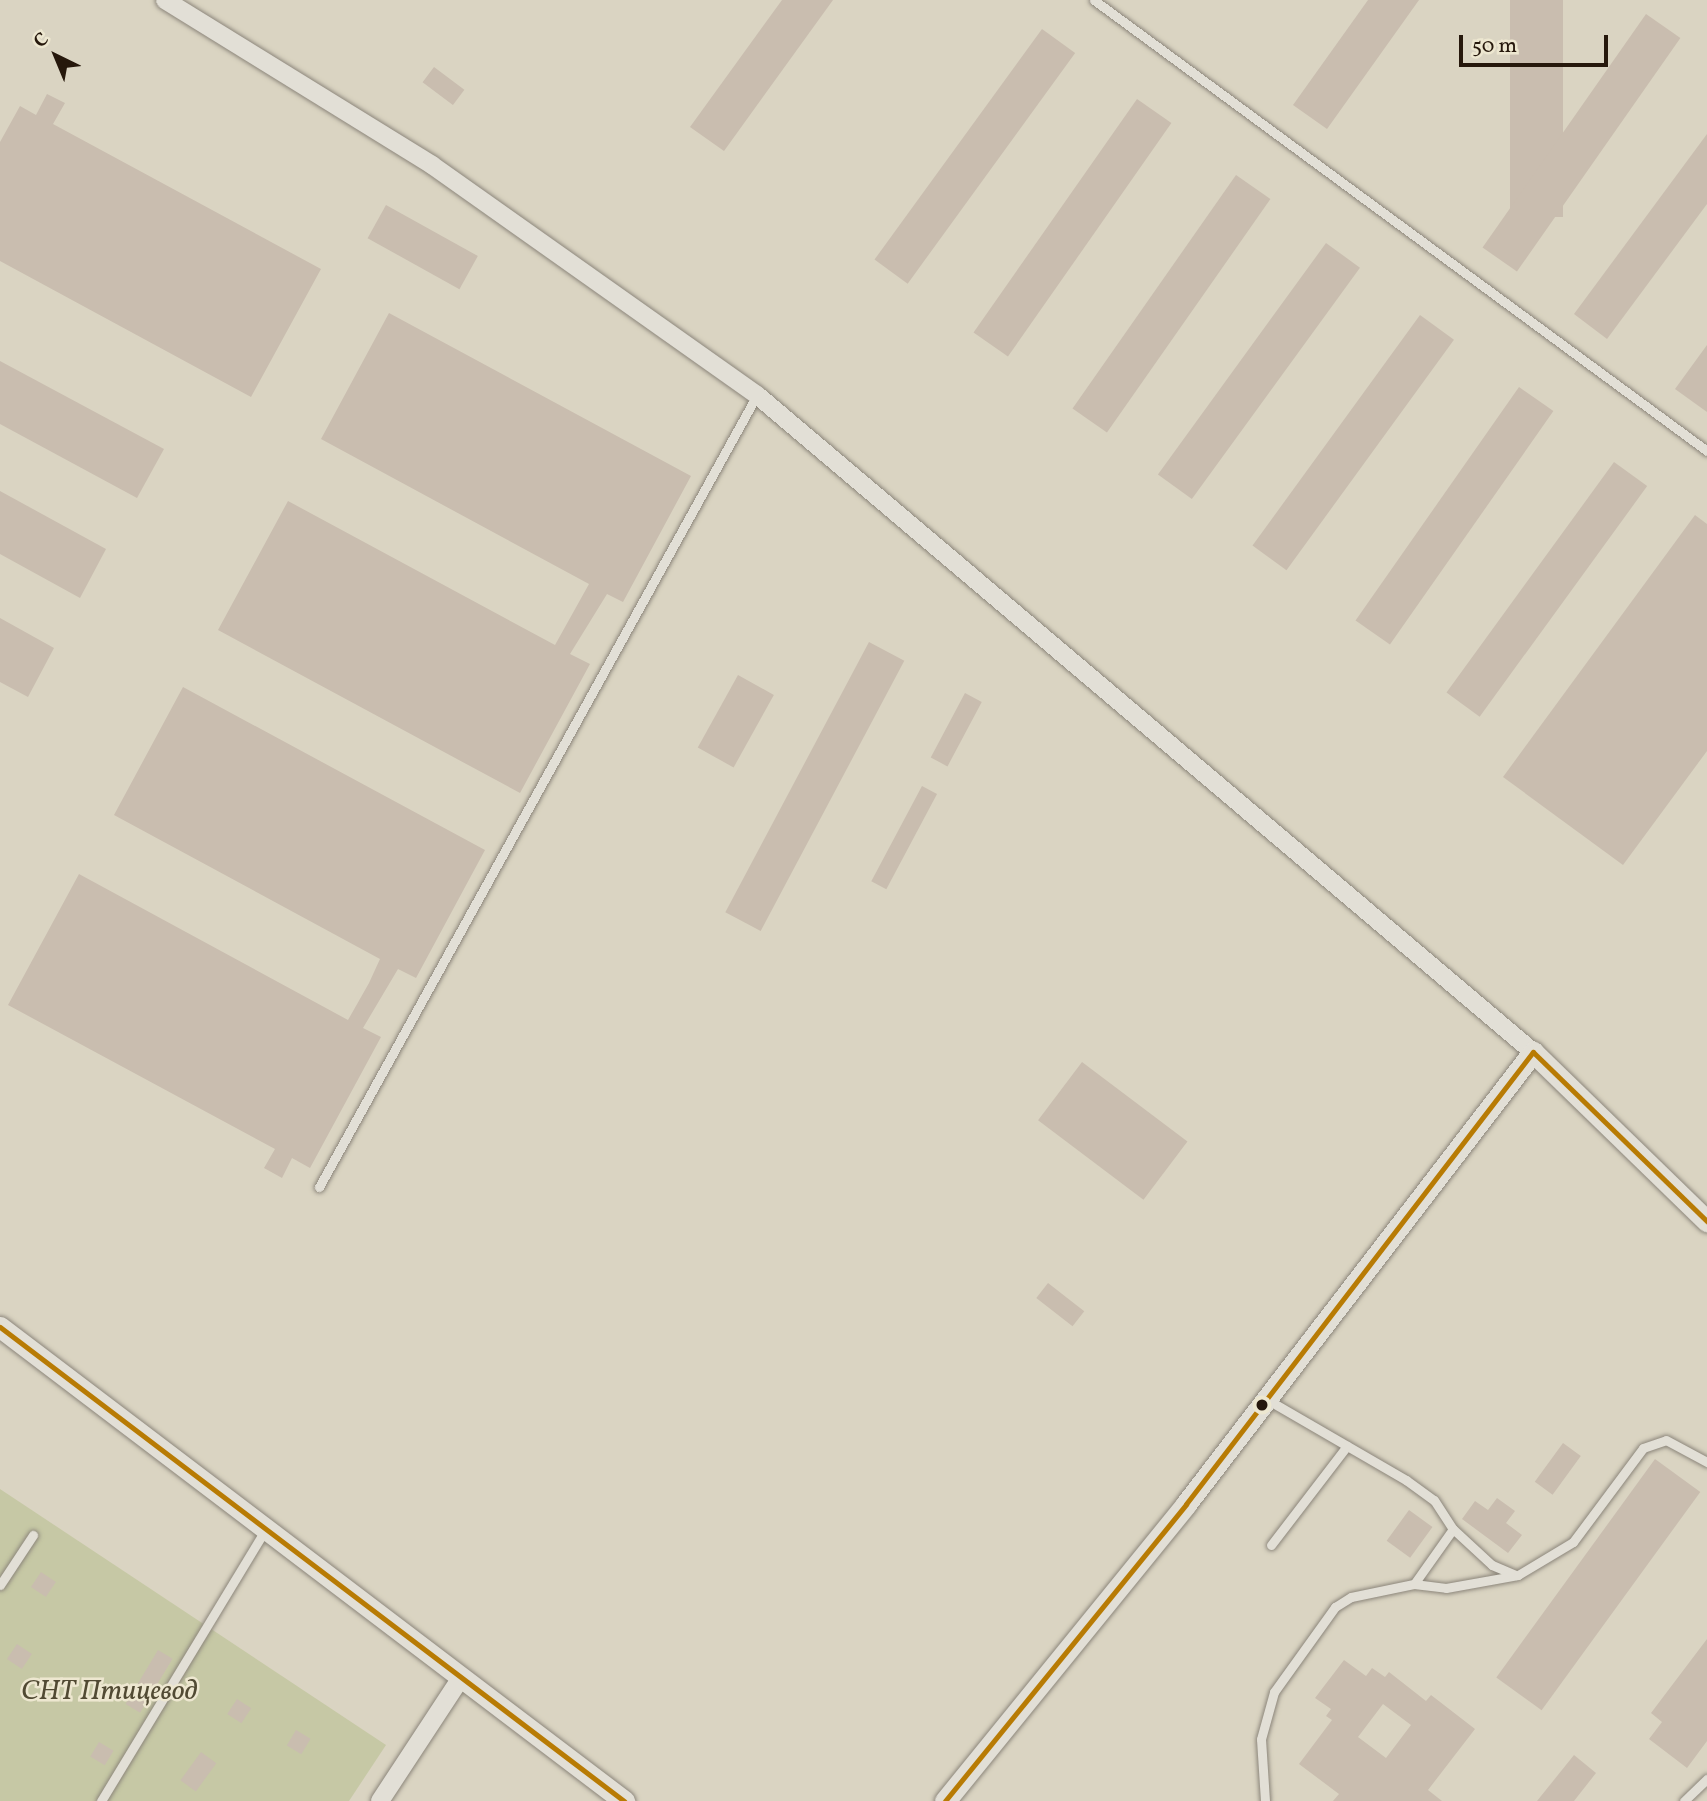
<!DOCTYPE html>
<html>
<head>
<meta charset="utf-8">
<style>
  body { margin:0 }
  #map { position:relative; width:1707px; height:1801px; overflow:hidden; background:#dad4c2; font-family:Vollkorn,serif }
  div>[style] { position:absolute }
  .green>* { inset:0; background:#c6c8a5 }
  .building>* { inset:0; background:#c9bdaf; transform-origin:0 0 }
  .roads { filter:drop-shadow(0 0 2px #8c867b) drop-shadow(0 0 2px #8c867b) }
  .service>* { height:9px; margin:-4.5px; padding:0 4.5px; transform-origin:4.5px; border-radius:4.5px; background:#e2dfd6 }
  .minor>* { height:18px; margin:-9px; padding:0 9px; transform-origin:9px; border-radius:9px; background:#e2dfd6 }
  .tertiary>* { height:21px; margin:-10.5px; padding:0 10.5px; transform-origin:10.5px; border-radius:10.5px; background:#e2dfd6 }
  .bus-1>* { height:5px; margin:-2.5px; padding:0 2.5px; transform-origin:2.5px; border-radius:2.5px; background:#b87b04 }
  .dots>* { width:19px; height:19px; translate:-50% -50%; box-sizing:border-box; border:4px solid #ede7d0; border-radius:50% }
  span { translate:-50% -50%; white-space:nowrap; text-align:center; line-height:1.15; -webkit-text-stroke:5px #ede7d0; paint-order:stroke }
  .park-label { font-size:28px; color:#514a33; font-style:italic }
  .north { position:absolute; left:21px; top:21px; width:70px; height:70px; -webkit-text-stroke:5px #ede7d0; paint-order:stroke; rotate:317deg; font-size:19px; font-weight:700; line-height:28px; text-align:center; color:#26180c }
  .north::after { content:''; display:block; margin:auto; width:24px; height:32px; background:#26180c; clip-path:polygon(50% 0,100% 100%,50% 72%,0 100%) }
  .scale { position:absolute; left:1459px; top:35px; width:149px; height:32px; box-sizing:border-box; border:4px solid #26180c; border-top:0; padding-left:9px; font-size:21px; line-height:24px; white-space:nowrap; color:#26180c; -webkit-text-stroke:5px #ede7d0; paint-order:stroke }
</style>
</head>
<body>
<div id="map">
  <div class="green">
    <div style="clip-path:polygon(0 1489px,386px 1745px,349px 1801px,0 1801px)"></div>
  </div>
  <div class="building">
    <div style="clip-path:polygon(782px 0,833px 0,724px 151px,690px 127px)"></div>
    <div style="clip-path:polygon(1368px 0,1419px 0,1327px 129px,1293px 105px)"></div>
    <div style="left:1510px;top:0;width:53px;height:217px"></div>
    <div style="left:1646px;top:14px;width:42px;height:285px;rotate:35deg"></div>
    <div style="left:1042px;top:29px;width:41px;height:285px;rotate:36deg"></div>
    <div style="left:434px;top:67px;width:38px;height:19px;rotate:37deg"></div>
    <div style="clip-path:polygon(47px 94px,65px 103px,53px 124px,321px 269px,251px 397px,0 261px,0 142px,20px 106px,36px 115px)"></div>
    <div style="left:1137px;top:99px;width:42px;height:285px;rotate:35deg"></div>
    <div style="clip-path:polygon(1707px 134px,1707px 204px,1607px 339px,1574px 314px)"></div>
    <div style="left:1236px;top:175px;width:42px;height:285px;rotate:35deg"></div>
    <div style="left:386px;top:205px;width:105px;height:38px;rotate:29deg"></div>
    <div style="left:1326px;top:243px;width:42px;height:286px;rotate:36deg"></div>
    <div style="clip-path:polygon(389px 313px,691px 476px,623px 602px,607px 594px,570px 654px,590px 664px,520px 793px,218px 630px,288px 501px,555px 645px,589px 584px,321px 439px)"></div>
    <div style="left:1420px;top:315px;width:42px;height:285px;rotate:36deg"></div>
    <div style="clip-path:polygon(1707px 345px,1707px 412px,1675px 389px)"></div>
    <div style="clip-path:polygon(0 361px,164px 449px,137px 498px,0 424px)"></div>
    <div style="left:1519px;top:387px;width:42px;height:285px;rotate:35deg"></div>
    <div style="left:1614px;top:462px;width:41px;height:285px;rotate:36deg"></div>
    <div style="clip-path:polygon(0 491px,106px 549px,80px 598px,0 554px)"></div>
    <div style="clip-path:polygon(1695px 515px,1707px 524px,1707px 751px,1623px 865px,1503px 777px)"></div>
    <div style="clip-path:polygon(0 618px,54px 648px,28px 697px,0 682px)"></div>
    <div style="left:869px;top:642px;width:40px;height:306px;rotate:28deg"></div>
    <div style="left:738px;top:675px;width:41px;height:83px;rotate:29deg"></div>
    <div style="clip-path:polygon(183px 687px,485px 850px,416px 978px,398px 969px,363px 1028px,381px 1037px,310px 1168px,292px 1158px,282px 1178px,264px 1168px,275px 1149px,8px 1005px,79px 874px,348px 1020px,369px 983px,380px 959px,114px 815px)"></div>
    <div style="left:965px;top:693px;width:19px;height:73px;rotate:28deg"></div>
    <div style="left:922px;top:786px;width:17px;height:108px;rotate:28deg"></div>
    <div style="left:1082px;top:1062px;width:132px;height:73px;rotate:37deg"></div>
    <div style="left:1048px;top:1283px;width:46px;height:19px;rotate:38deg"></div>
    <div style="left:1563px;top:1443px;width:22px;height:48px;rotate:36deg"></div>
    <div style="left:1655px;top:1459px;width:56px;height:270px;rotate:36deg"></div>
    <div style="clip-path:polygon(1497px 1498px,1515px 1511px,1506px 1523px,1522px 1535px,1508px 1553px,1462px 1519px,1475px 1501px,1488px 1510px)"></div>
    <div style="left:1409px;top:1510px;width:29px;height:38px;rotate:36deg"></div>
    <div style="left:41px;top:1572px;width:18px;height:18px;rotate:34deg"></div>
    <div style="clip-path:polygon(1707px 1639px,1707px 1741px,1687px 1768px,1649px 1739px,1662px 1722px,1651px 1713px)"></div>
    <div style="left:17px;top:1644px;width:18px;height:18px;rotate:34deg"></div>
    <div style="left:158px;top:1650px;width:17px;height:63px;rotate:31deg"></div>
    <div style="clip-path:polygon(evenodd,1344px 1660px,1366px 1676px,1372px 1668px,1385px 1677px,1389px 1672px,1426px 1701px,1431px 1695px,1475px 1729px,1428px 1790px,1442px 1801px,1333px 1801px,1339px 1794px,1299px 1764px,1332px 1720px,1326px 1716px,1331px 1709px,1315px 1698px,1344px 1660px,1383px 1704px,1411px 1725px,1386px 1758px,1358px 1737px,1383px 1704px)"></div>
    <div style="left:237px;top:1699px;width:17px;height:18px;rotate:33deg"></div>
    <div style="left:296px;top:1730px;width:17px;height:18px;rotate:31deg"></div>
    <div style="left:99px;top:1742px;width:17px;height:17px;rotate:31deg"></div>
    <div style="left:201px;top:1752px;width:19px;height:35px;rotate:36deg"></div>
    <div style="clip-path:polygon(1574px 1755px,1596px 1773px,1574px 1801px,1537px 1801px)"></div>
  </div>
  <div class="roads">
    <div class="service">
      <div style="left:1094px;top:0;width:761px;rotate:36.34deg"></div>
      <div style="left:319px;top:1187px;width:905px;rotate:-61.06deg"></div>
      <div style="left:1268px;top:1400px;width:160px;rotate:30.1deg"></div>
      <div style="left:1406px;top:1480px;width:34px;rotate:36deg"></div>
      <div style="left:1434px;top:1500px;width:35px;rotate:57deg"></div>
      <div style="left:1453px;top:1529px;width:53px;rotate:42.7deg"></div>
      <div style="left:1492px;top:1565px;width:26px;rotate:23deg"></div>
      <div style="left:1271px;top:1545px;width:125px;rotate:-52.5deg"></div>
      <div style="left:1414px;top:1584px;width:67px;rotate:-54.7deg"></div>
      <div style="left:0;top:1585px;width:60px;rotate:-56.6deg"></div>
      <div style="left:101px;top:1801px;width:317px;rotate:-58.8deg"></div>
      <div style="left:1265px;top:1801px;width:62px;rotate:-93.7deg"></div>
      <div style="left:1261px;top:1739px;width:49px;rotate:-74.5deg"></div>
      <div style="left:1274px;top:1692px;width:105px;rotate:-54.3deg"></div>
      <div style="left:1335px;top:1607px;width:19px;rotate:-32deg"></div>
      <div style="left:1351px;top:1597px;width:64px;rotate:-11.7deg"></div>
      <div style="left:1414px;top:1584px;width:32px;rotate:7deg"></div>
      <div style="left:1446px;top:1588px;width:73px;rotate:-10.2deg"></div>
      <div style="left:1518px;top:1575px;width:64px;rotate:-31deg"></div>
      <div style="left:1573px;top:1542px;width:117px;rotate:-53.3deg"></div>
      <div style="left:1643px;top:1448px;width:24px;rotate:-19deg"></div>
      <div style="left:1666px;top:1440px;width:47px;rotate:28.2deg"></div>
      <div style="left:1684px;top:1801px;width:32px;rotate:-44deg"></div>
    </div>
    <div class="minor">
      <div style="left:165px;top:0;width:314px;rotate:31.7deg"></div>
      <div style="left:432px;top:165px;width:398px;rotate:35.3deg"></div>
      <div style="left:757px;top:395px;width:1017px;rotate:40.25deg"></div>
      <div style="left:380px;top:1801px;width:146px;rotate:-56.7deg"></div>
    </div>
    <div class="tertiary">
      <div style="left:0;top:1327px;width:784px;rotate:37.22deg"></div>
      <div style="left:945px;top:1801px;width:382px;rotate:-50.9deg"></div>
      <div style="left:1186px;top:1504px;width:570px;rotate:-52.49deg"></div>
      <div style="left:1533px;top:1052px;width:243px;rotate:44.2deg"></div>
    </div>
  </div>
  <div class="bus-1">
    <div style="left:1533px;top:1052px;width:243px;rotate:44.2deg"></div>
    <div style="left:0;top:1327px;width:784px;rotate:37.22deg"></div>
    <div style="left:945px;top:1801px;width:382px;rotate:-50.9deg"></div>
    <div style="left:1186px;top:1504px;width:570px;rotate:-52.49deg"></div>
  </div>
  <div class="dots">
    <div style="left:1262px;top:1405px;background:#26180c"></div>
  </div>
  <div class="park-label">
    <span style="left:109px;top:1692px">СНТ Птицевод</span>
  </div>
  <div class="north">С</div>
  <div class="scale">50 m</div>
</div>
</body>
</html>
